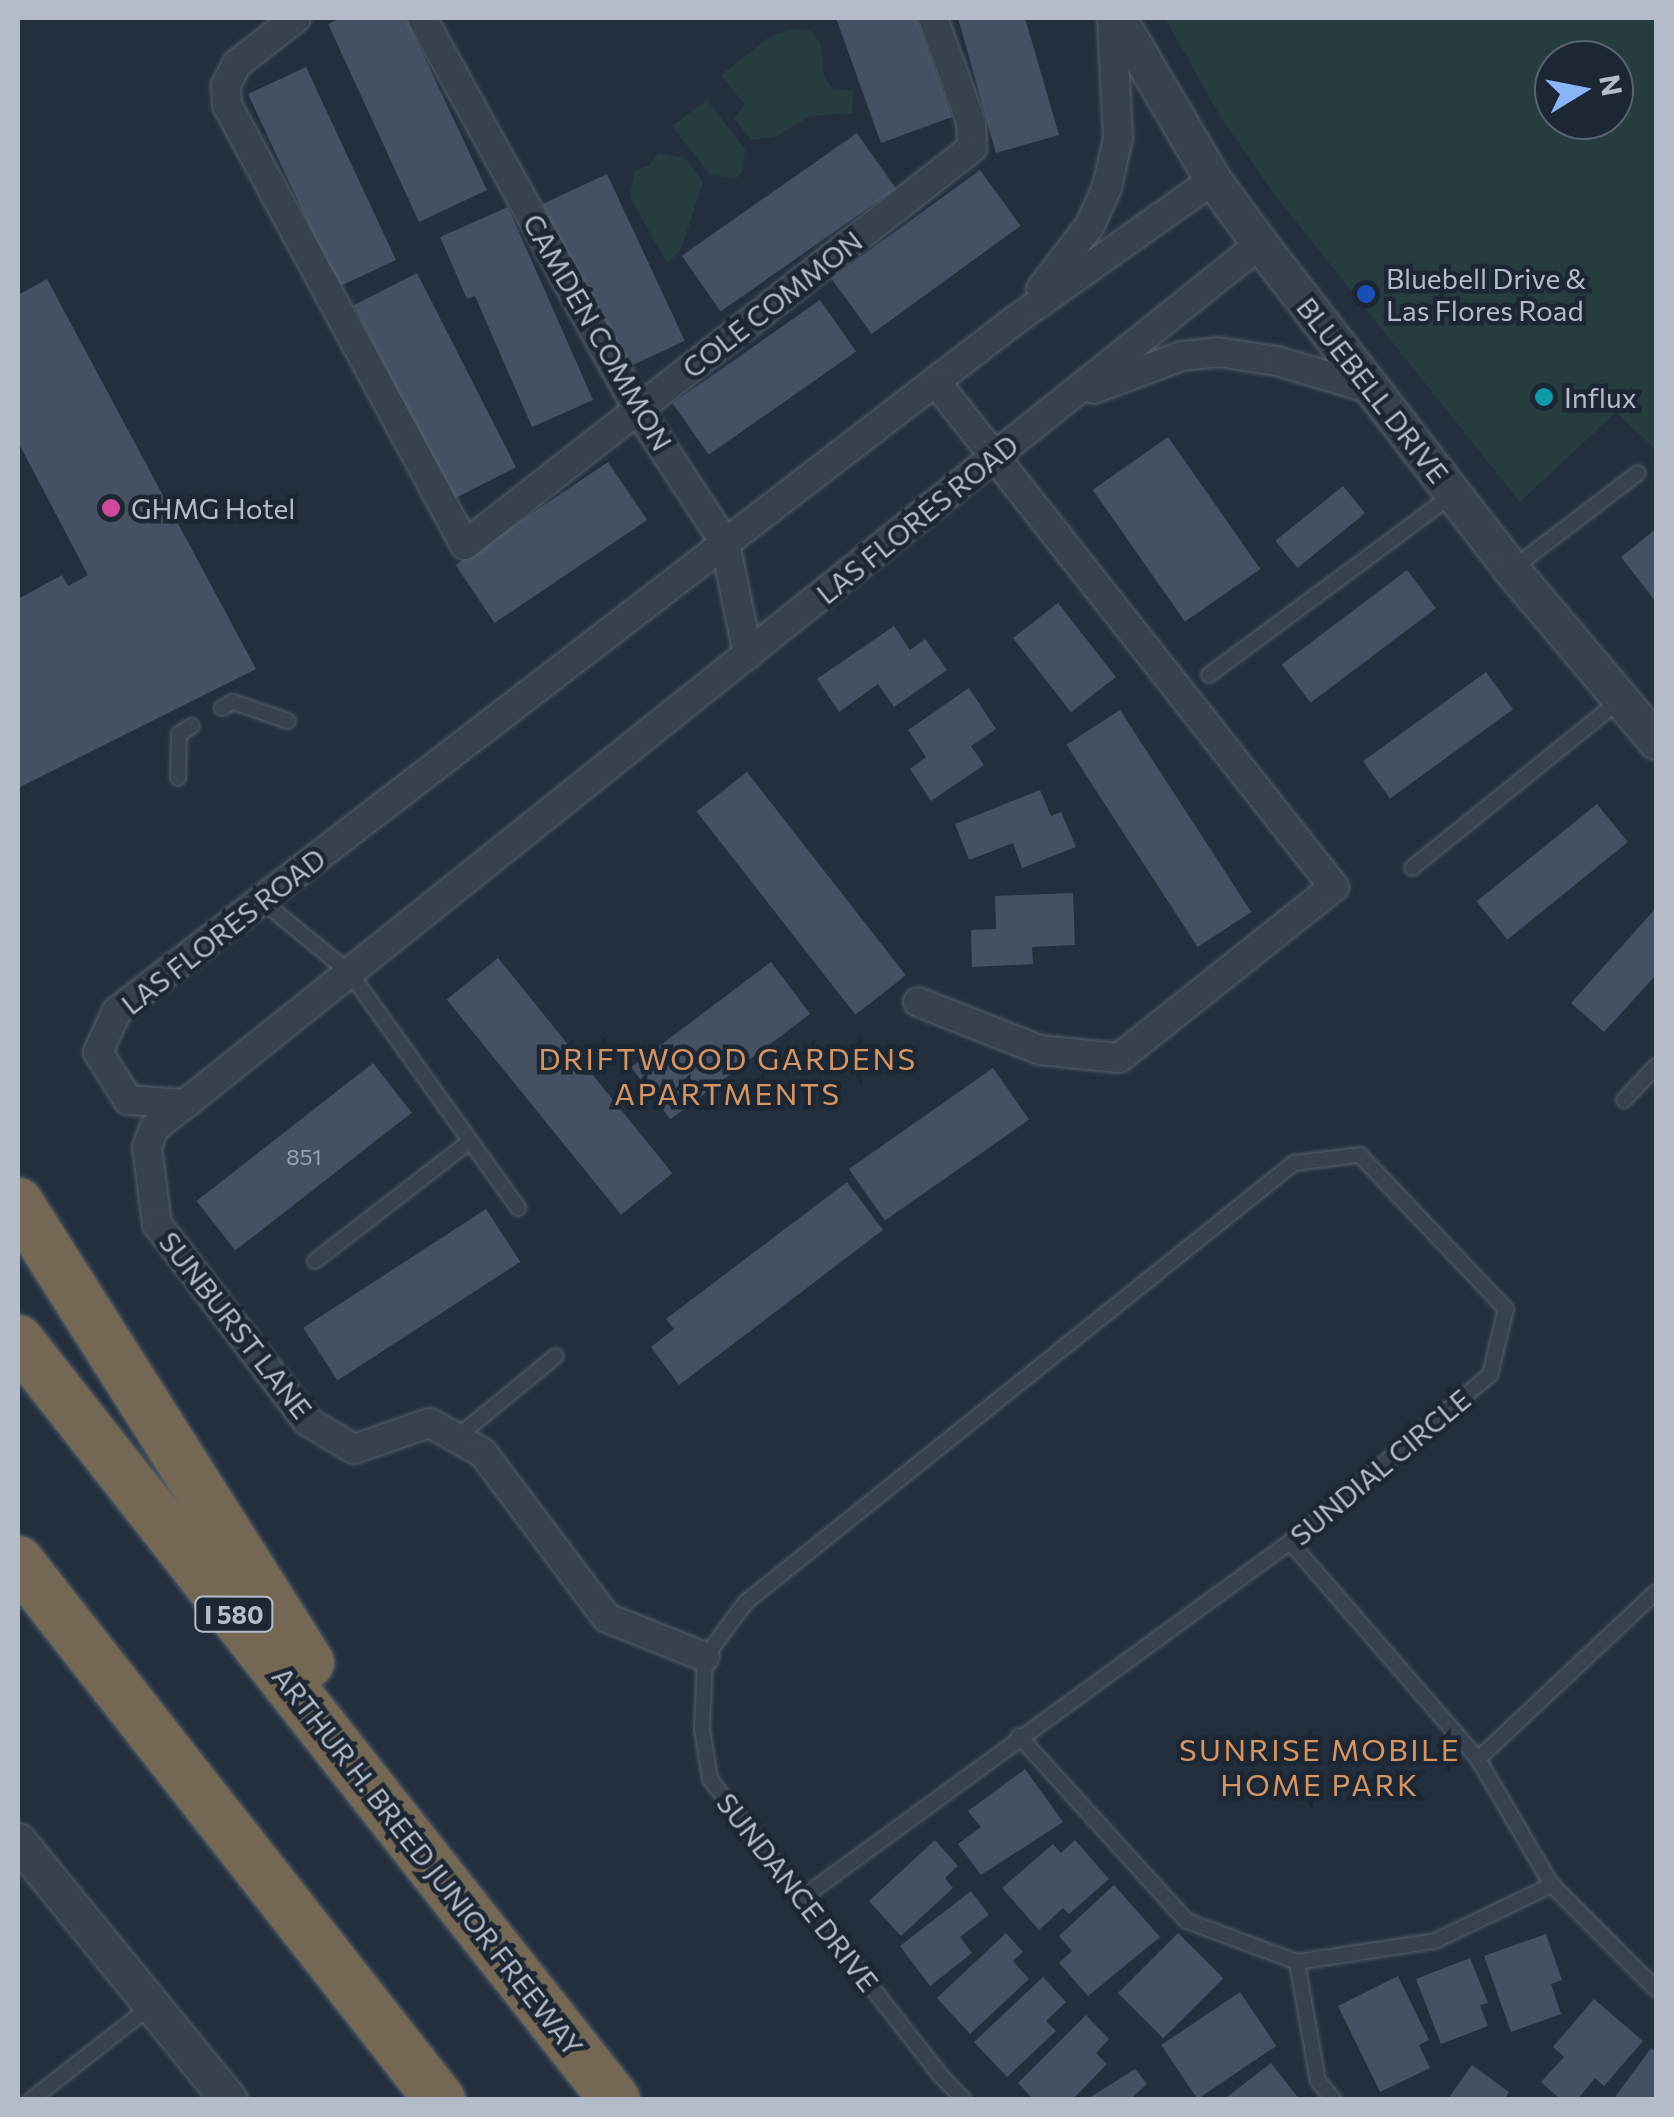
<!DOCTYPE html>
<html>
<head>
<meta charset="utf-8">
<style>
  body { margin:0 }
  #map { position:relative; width:1674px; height:2117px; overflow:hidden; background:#242f3e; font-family:Commissioner,sans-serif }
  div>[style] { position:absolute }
  .green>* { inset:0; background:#263c3f }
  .building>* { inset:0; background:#455162; transform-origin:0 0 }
  .roads { filter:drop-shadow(0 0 2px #565f6c) drop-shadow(0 0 2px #565f6c) }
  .service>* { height:14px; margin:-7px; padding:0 7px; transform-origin:7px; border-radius:7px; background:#38414e }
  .minor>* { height:28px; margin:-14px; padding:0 14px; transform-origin:14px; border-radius:14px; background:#38414e }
  .tertiary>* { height:35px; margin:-17.5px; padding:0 17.5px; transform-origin:17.5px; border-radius:17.5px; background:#38414e }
  .motorway>* { height:50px; margin:-25px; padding:0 25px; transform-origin:25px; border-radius:25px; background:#746855 }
  .dots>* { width:28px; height:28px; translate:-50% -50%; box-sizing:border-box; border:5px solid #1d2633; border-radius:50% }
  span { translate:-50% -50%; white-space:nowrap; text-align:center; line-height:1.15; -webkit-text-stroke:9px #1d2633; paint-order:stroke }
  .number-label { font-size:22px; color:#98a1af }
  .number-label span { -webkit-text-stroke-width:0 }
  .shield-label span { padding:2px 8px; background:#1d2633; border:2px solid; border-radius:8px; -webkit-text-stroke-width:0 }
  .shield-label { font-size:25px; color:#b4bcc9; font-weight:700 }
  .poi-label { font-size:28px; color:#b4bcc9 }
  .left { translate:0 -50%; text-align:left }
  .street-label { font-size:28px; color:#b4bcc9 }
  .neighbourhood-label { font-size:30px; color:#d59563; letter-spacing:2.5px }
  .frame { position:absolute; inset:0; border:20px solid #b4bcc9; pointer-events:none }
  .north { position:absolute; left:1534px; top:40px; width:100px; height:100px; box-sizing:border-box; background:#1d2633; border:2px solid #59626f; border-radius:50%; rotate:80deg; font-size:28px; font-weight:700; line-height:40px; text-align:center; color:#b4bcc9 }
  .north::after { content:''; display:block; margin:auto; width:35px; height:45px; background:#8ab4f8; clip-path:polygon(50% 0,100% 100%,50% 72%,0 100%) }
</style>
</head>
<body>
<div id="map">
  <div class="green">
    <div style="clip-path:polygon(evenodd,1165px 18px,1656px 18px,1656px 450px,1616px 412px,1520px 502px,1278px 199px,1221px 118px,1165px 18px,1554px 60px,1614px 60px,1614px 120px,1554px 120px,1554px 60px)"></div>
    <div style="clip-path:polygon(792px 29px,811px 31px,820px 43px,824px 77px,832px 88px,853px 91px,852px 113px,810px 116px,777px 136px,751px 140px,734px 118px,745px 105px,721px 75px,768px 38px)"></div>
    <div style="clip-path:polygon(707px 100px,745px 149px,743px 172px,736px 178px,710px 175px,672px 126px)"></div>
    <div style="clip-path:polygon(658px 153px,685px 158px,703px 182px,681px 250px,667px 263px,630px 197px,635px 170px,649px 166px)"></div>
  </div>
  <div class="building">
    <div style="clip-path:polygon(341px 18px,406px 18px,487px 190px,419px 222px,328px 24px)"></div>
    <div style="clip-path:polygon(836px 18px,916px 18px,952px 117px,881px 143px)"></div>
    <div style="clip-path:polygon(958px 18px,1025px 18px,1059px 135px,996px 153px)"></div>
    <div style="left:306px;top:67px;width:213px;height:64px;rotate:65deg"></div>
    <div style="left:857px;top:133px;width:68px;height:214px;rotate:55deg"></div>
    <div style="left:980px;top:170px;width:69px;height:184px;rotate:54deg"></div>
    <div style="left:607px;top:174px;width:184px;height:71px;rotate:65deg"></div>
    <div style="clip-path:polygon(508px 207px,593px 400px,532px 427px,475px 296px,467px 299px,440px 237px)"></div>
    <div style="left:417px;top:273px;width:218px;height:71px;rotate:63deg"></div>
    <div style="clip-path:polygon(47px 279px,256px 669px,18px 788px,18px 599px,62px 575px,68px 586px,88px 575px,18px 442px,18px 295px)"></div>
    <div style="left:820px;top:300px;width:63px;height:180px;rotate:55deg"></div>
    <div style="left:1168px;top:437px;width:161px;height:92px;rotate:55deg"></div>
    <div style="left:608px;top:462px;width:70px;height:184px;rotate:56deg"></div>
    <div style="left:1343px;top:486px;width:35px;height:87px;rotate:51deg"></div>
    <div style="clip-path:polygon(1656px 529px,1656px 602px,1621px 557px)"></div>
    <div style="left:1407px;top:570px;width:48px;height:157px;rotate:53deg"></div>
    <div style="left:1058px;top:603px;width:94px;height:57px;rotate:52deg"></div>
    <div style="clip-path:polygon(894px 626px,910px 650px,925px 639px,947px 670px,894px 707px,878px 684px,839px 712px,817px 679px)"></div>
    <div style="left:1486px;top:672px;width:46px;height:152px;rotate:54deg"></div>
    <div style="clip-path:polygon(969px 688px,996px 729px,971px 746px,984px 765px,931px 801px,910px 769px,926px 757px,908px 730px)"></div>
    <div style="left:1120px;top:710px;width:241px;height:64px;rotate:57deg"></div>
    <div style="left:747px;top:772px;width:258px;height:64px;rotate:52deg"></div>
    <div style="clip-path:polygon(1040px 790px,1051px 816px,1061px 812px,1076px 847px,1022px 868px,1013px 843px,969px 860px,955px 824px)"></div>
    <div style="left:1597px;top:804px;width:49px;height:155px;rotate:51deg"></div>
    <div style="clip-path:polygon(1073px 893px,1075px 945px,1032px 947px,1033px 964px,972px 967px,971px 930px,996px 929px,995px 896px)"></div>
    <div style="clip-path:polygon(1656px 908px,1656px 975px,1604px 1032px,1571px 1003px)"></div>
    <div style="left:498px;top:958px;width:277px;height:66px;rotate:51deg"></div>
    <div style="left:771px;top:962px;width:65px;height:175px;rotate:53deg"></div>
    <div style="left:373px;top:1063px;width:63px;height:224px;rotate:52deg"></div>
    <div style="left:993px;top:1068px;width:63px;height:176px;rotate:55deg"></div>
    <div style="clip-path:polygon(847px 1182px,883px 1230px,679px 1385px,651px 1347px,674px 1329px,666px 1319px)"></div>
    <div style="left:486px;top:1209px;width:63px;height:218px;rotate:57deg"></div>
    <div style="clip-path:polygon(1025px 1769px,1063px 1822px,981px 1875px,958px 1844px,981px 1827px,968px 1811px)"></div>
    <div style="clip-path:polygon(935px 1840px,958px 1866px,945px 1878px,953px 1888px,901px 1936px,869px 1901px)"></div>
    <div style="clip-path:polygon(1075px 1840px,1109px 1879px,1069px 1914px,1063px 1908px,1039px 1930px,1002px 1888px,1053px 1844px,1061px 1853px)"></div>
    <div style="clip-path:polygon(1114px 1885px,1160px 1937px,1088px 1996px,1059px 1963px,1072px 1951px,1059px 1936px)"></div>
    <div style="clip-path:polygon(971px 1891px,989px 1915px,960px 1937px,972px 1953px,930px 1986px,900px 1946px)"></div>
    <div style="clip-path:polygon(1006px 1933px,1023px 1952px,1013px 1961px,1029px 1979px,970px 2034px,937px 1998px)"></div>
    <div style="left:1178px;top:1933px;width:64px;height:85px;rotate:45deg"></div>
    <div style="clip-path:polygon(1546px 1934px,1562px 1980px,1551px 1984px,1561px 2014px,1511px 2032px,1484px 1956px)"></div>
    <div style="clip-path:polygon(1470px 1958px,1488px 2003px,1480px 2005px,1488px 2026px,1441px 2044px,1416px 1979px)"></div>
    <div style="clip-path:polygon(1398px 1976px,1429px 2040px,1419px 2045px,1430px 2068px,1380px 2092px,1338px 2006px)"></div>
    <div style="clip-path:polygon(1043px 1977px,1066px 2002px,1046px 2021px,1056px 2031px,1007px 2077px,974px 2042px)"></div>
    <div style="left:1240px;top:1992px;width:65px;height:95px;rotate:56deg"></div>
    <div style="clip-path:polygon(1594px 1999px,1643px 2041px,1604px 2086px,1595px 2078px,1577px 2100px,1561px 2100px,1541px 2082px,1564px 2057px,1553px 2047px)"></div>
    <div style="clip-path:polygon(1086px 2015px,1109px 2039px,1096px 2053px,1107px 2064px,1072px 2100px,1034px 2100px,1018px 2083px)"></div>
    <div style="clip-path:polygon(1651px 2048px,1656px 2052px,1656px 2100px,1613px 2100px)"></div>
    <div style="clip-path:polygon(1271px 2063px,1300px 2100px,1223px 2100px)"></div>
    <div style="clip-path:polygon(1472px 2065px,1509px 2092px,1504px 2100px,1447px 2100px)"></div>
    <div style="clip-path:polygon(1135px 2069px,1147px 2084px,1129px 2100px,1086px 2100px)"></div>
  </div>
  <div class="roads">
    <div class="service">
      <div style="left:1512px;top:569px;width:158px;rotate:-37.3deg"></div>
      <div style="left:1209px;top:675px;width:305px;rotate:-36.5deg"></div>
      <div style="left:222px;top:708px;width:13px;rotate:-29deg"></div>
      <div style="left:233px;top:702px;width:58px;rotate:19.1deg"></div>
      <div style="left:178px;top:778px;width:44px;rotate:-88.7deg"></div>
      <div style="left:179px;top:734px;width:15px;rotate:-32deg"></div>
      <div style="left:1412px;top:868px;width:265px;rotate:-38.9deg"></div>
      <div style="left:261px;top:900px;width:115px;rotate:39.4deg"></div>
      <div style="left:350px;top:973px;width:289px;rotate:54.4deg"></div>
      <div style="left:1624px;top:1100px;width:47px;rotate:-46.7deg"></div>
      <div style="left:315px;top:1261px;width:195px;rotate:-37.7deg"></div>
      <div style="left:456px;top:1438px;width:129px;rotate:-39.4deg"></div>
      <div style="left:1290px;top:1542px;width:287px;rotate:49.1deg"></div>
      <div style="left:1478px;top:1759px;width:146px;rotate:59.6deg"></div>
      <div style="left:1552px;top:1885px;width:147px;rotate:45deg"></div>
      <div style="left:1019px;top:1736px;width:250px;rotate:47.8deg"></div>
      <div style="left:1187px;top:1921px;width:117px;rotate:20.4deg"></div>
      <div style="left:1297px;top:1962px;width:140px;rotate:-8.7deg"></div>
      <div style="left:1435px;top:1941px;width:130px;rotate:-25.6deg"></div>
      <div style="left:1478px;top:1759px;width:244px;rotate:-43.2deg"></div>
      <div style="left:802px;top:1898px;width:604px;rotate:-36.11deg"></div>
      <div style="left:1290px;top:1542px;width:261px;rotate:-39.9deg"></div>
      <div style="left:1490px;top:1375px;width:68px;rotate:-76.4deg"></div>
      <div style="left:1506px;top:1309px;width:212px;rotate:-133.5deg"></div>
      <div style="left:1360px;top:1155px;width:66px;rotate:173.1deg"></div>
      <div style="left:1294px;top:1163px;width:702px;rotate:141.3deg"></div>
      <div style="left:746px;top:1602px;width:69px;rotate:126.7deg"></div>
      <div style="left:705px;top:1657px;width:72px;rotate:92.4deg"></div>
      <div style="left:702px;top:1729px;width:51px;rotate:80.9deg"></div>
      <div style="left:710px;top:1779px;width:150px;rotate:52.3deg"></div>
      <div style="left:802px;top:1898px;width:226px;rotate:52deg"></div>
      <div style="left:941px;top:2076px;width:33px;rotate:46deg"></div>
      <div style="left:1297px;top:1962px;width:121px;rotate:80deg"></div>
      <div style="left:1318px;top:2081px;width:25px;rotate:50deg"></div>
      <div style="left:31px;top:2100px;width:152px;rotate:-38.1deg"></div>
    </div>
    <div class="minor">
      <div style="left:296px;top:18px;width:75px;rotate:142.1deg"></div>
      <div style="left:237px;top:64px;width:24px;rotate:118deg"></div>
      <div style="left:226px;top:85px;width:20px;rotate:87deg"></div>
      <div style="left:227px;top:105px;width:500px;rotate:61.59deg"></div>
      <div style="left:465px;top:545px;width:644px;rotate:-38.06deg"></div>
      <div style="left:972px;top:148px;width:26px;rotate:-92deg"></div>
      <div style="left:971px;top:122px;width:111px;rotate:-110.1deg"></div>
      <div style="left:422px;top:18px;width:448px;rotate:61.1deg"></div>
      <div style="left:638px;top:410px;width:159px;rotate:56.8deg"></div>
      <div style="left:725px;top:543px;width:114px;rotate:78.4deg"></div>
      <div style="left:1213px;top:180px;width:244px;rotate:144.7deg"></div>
      <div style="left:1014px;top:321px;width:1132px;rotate:142.43deg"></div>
      <div style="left:117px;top:1011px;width:45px;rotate:114.9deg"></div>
      <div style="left:98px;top:1052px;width:57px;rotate:58deg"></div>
      <div style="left:128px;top:1100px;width:57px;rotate:4deg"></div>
      <div style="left:185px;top:1104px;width:1377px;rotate:-38.66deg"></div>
      <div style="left:1041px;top:289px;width:81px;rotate:-52.6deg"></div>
      <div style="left:1090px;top:225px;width:42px;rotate:-65.9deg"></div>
      <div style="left:1107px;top:187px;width:50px;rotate:-77.3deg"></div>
      <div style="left:1118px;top:138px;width:120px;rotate:-92.9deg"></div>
      <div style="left:1094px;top:389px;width:94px;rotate:-20.6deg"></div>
      <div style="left:1182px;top:356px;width:36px;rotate:-6deg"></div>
      <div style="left:1218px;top:352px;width:60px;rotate:8.7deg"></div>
      <div style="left:1277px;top:361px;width:101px;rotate:16.6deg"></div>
      <div style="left:918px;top:1002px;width:131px;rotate:21.5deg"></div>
      <div style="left:1040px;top:1050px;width:79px;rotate:5.8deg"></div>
      <div style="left:1119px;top:1058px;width:275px;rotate:-38.5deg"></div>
      <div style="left:1334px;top:887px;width:644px;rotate:-128.26deg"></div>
      <div style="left:185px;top:1104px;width:39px;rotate:142deg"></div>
      <div style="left:154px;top:1128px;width:20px;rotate:110deg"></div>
      <div style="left:147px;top:1147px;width:78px;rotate:82.6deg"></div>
      <div style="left:157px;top:1224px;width:248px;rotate:52.7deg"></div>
      <div style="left:307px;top:1421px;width:55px;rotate:30.8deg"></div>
      <div style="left:354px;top:1449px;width:80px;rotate:-18.9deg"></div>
      <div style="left:430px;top:1423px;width:61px;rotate:29.5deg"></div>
      <div style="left:483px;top:1453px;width:206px;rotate:53.1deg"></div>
      <div style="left:607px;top:1618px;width:105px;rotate:21.7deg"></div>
    </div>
    <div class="tertiary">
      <div style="left:1118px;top:18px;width:188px;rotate:59.6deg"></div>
      <div style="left:1213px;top:180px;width:79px;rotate:53.7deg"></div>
      <div style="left:1260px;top:244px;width:411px;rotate:52.3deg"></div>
      <div style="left:1511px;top:569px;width:225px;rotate:49.9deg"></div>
      <div style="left:18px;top:1841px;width:334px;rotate:50.8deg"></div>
    </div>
    <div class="motorway">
      <div style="left:18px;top:1203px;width:544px;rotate:57.68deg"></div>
      <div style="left:18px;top:1340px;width:966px;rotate:51.85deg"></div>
      <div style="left:18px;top:1561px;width:685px;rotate:51.94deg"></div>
    </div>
  </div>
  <div class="dots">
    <div style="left:1366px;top:294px;background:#1a4fb4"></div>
    <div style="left:1544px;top:397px;background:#0f9aa8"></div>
    <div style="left:111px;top:508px;background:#d1479c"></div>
  </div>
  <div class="number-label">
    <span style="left:304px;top:1157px">851</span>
  </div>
  <div class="shield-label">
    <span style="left:234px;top:1614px">I 580</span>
  </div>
  <div class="poi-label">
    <span class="left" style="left:1386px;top:294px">Bluebell Drive &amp;<br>Las Flores Road</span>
    <span class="left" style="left:1564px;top:397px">Influx</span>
    <span class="left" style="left:131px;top:508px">GHMG Hotel</span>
  </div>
  <div class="street-label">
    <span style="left:772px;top:304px;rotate:-38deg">COLE COMMON</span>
    <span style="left:598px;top:332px;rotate:60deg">CAMDEN COMMON</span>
    <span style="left:1373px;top:390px;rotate:52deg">BLUEBELL DRIVE</span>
    <span style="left:917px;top:519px;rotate:-39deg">LAS FLORES ROAD</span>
    <span style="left:223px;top:931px;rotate:-38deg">LAS FLORES ROAD</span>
    <span style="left:236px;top:1325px;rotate:52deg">SUNBURST LANE</span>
    <span style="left:1380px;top:1467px;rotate:-40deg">SUNDIAL CIRCLE</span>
    <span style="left:428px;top:1861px;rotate:52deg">ARTHUR H. BREED JUNIOR FREEWAY</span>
    <span style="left:798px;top:1892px;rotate:52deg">SUNDANCE DRIVE</span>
  </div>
  <div class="neighbourhood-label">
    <span style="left:728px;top:1075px">DRIFTWOOD GARDENS<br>APARTMENTS</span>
    <span style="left:1320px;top:1766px">SUNRISE MOBILE<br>HOME PARK</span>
  </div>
  <div class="frame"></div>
  <div class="north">N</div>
</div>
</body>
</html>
